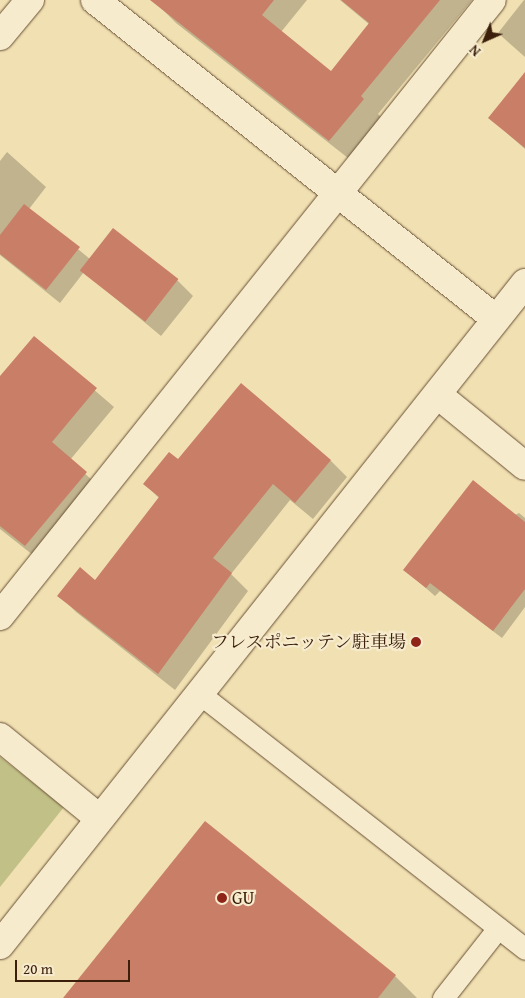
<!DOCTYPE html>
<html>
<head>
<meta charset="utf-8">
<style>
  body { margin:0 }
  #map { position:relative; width:525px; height:998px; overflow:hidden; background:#f1e0b2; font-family:"Gentium Book Plus","Noto Serif JP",serif }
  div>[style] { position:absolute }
  .green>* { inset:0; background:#c1c087 }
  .shadow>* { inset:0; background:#0003 }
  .building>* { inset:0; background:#c97e68; transform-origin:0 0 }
  .roads { filter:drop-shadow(0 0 1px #684f35) drop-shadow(0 0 1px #684f35) }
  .lane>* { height:21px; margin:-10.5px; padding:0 10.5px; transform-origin:10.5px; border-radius:10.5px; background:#f6ebcd }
  .street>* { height:28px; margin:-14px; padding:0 14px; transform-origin:14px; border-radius:14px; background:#f6ebcd }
  .secondary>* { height:28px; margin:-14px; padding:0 14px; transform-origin:14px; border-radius:14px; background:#f6ebcd }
  .dots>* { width:14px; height:14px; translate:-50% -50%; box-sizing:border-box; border:2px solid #f6ebcd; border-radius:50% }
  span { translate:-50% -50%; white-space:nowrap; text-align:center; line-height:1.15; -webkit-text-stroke:4.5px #f6ebcd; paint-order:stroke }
  .poi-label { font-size:18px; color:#3b1f0b }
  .right { translate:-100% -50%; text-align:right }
  .left { translate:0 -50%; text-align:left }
  .north { position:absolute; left:460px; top:15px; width:50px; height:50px; -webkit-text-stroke:4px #f6ebcd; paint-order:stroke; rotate:224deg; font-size:14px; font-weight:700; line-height:20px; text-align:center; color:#3b1f0b }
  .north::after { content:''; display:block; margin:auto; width:18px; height:22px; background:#3b1f0b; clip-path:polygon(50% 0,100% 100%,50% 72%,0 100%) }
  .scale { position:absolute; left:15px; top:960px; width:115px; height:22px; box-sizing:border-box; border:2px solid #3b1f0b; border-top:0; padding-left:6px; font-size:15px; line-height:18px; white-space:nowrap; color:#3b1f0b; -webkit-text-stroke:4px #f6ebcd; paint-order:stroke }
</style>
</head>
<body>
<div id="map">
  <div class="green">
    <div style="clip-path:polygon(0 757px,64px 807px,0 887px)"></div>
  </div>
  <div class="shadow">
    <div style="clip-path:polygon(162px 0,307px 0,281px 32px,331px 73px,370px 25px,340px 0,472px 0,378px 114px,381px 117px,348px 158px,176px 23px,158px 5px)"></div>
    <div style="clip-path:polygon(524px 0,525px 0,525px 57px,498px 33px)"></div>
    <div style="clip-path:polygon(525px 95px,525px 149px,490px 118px)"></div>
    <div style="clip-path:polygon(7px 152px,46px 187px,29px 209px,90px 259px,177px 280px,193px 296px,161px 336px,84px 272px,60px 303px,0 255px,0 161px)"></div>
    <div style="clip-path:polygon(34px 338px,114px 407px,70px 460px,104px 491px,43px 563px,0 529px,0 378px)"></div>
    <div style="clip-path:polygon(178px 460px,330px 460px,347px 477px,313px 519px,290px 500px,231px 574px,248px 591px,175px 690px,76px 612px,59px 595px,95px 581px,160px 499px,145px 484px)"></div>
    <div style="clip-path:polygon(519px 513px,525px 518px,525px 607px,502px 638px,440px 591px,435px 596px,405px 570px)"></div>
    <div style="clip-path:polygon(395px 976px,417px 998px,65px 998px)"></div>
  </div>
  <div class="building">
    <div style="clip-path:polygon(150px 0,274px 0,262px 15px,331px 71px,369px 23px,341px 0,440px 0,361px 96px,364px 99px,329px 141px)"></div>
    <div style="clip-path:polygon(525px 72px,525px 148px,488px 118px)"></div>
    <div style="clip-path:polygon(24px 204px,80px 247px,46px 290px,0 254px,0 235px)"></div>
    <div style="left:113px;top:228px;width:83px;height:54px;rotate:38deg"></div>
    <div style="clip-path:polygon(34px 336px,97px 388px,52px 442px,87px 472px,25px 546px,0 526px,0 376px)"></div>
    <div style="clip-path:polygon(241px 383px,331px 460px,295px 503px,273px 484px,213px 558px,232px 573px,158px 674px,57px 596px,80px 567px,95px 580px,159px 497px,143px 484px,169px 452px,178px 459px)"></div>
    <div style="clip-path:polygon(473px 480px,525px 522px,525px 589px,493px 631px,430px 583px,426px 588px,403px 570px)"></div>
    <div style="clip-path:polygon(205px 821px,396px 975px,378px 998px,63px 998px)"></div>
  </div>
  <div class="roads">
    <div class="lane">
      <div style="left:200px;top:694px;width:413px;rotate:38.1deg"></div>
      <div style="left:443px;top:998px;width:89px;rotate:-51.8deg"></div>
    </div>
    <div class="street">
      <div style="left:95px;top:0;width:512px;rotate:38.5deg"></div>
      <div style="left:438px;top:395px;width:112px;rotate:39.2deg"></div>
      <div style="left:0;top:616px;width:788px;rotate:-51.39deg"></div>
      <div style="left:0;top:737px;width:128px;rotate:39.3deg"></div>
      <div style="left:0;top:945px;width:845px;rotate:-51.58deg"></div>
    </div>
    <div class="secondary">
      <div style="left:0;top:36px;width:47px;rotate:-50.2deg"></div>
    </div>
  </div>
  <div class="dots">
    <div style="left:416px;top:642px;background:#8f2418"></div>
    <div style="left:222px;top:898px;background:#8f2418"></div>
  </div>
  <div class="poi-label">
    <span class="right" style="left:406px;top:642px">フレスポニッテン駐車場</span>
    <span class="left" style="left:232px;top:898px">GU</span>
  </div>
  <div class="north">N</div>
  <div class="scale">20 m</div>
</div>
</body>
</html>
